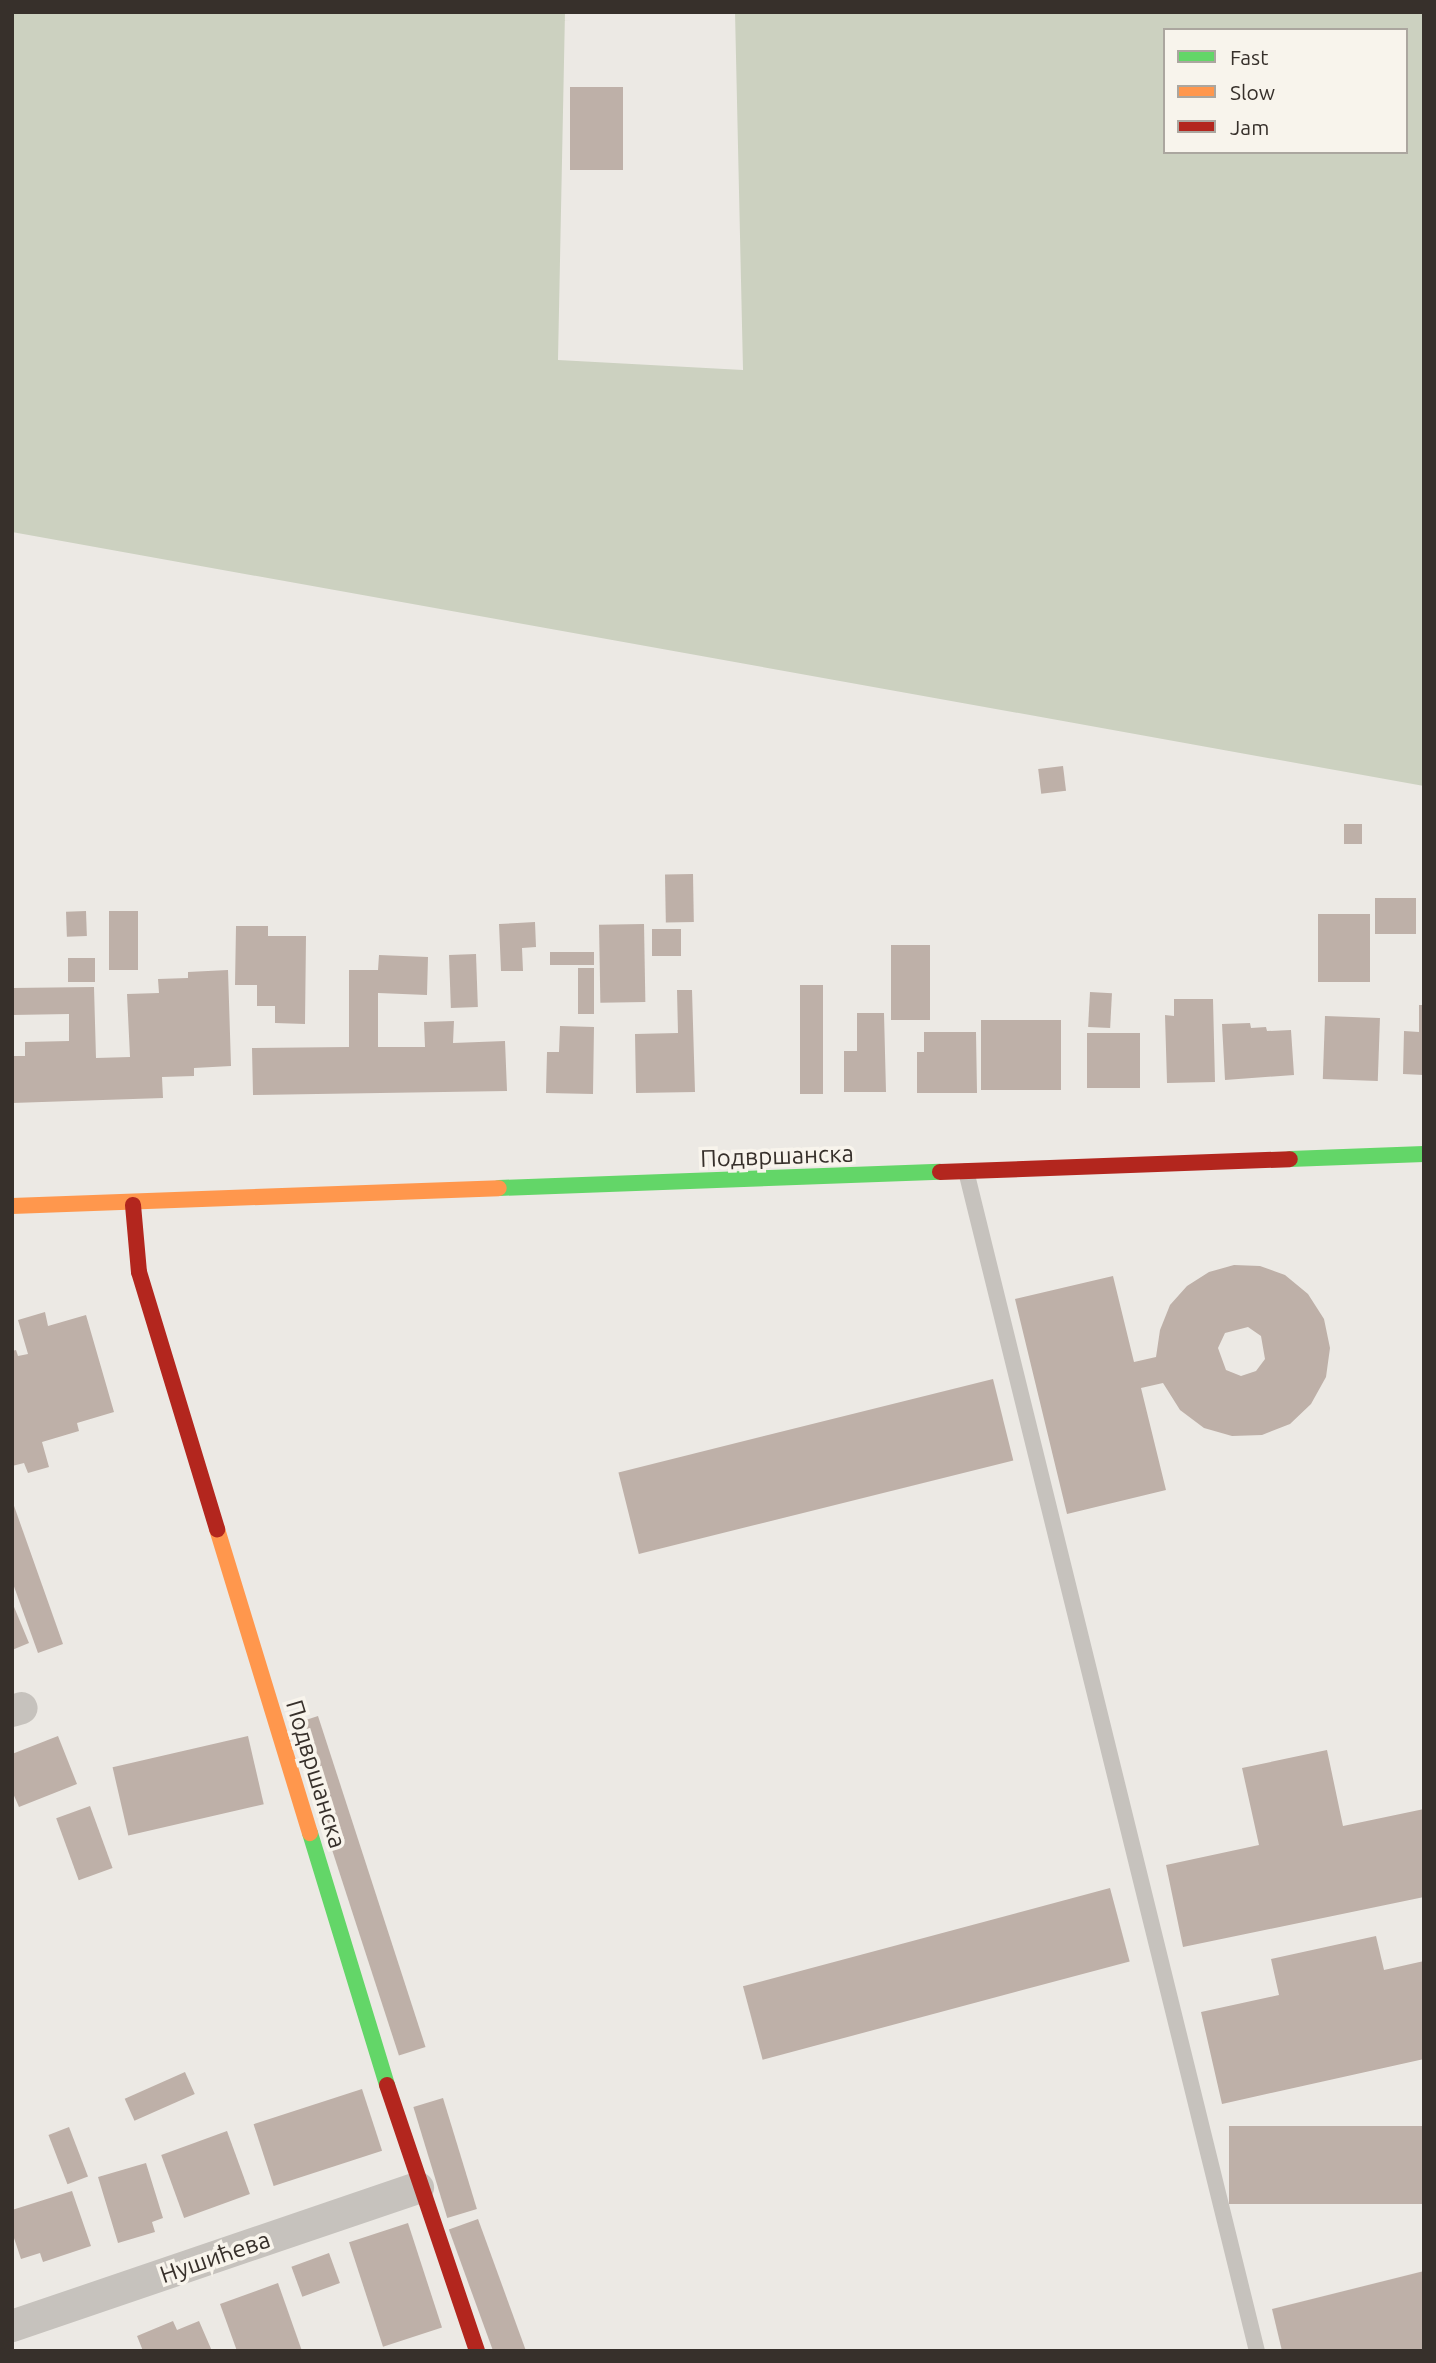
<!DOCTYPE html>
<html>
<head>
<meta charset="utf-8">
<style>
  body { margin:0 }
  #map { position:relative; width:1436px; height:2363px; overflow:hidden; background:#ece9e4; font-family:Ubuntu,sans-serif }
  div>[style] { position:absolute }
  .green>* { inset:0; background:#ccd1c0 }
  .building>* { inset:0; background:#beb0a8; transform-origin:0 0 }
  .lane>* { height:16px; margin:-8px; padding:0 8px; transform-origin:8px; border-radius:8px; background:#c6c2bd }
  .street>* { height:32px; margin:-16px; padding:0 16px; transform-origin:16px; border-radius:16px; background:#c6c2bd }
  .fast>* { height:16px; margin:-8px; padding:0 8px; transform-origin:8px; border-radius:8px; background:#63d668 }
  .slow>* { height:16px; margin:-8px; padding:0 8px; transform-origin:8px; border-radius:8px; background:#ff974d }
  .jam>* { height:16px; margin:-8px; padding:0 8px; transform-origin:8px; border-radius:8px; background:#b3261e }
  span { translate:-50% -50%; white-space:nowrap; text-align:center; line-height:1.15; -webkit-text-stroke:7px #f8f4ec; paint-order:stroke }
  .street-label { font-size:24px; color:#37302b }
  .frame { position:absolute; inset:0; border:14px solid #37302b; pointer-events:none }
  .legend { position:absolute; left:1163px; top:28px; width:245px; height:126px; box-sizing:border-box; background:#f8f4ec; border:2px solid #aba69f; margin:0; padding:9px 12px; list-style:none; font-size:21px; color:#37302b }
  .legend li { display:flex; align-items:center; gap:14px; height:35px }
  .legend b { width:35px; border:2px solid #aba69f }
</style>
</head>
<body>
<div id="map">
  <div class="green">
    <div style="clip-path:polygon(evenodd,12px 12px,565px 12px,558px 360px,743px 370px,735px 12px,1424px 12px,1424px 786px,12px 532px,12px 12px,1165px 30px,1406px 30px,1406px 152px,1165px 152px,1165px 30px)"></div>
  </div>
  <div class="building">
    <div style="left:623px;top:87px;width:83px;height:53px;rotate:90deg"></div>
    <div style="left:1063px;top:766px;width:25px;height:25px;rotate:83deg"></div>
    <div style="left:1362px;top:824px;width:20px;height:18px;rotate:90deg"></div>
    <div style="left:693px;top:874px;width:48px;height:28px;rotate:89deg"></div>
    <div style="left:1416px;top:898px;width:36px;height:41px;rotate:90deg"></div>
    <div style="left:86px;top:911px;width:25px;height:20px;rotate:88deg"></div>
    <div style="left:109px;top:911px;width:29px;height:59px"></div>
    <div style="left:1318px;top:914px;width:52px;height:68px"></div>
    <div style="clip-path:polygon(535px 922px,536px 947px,522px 948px,523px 971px,501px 971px,499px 924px)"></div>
    <div style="left:644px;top:924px;width:78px;height:45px;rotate:89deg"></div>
    <div style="clip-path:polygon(236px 926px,268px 926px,268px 936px,306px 936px,305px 1024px,275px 1023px,275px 1006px,257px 1006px,257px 985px,235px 985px)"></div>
    <div style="left:652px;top:929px;width:29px;height:27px"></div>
    <div style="left:891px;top:945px;width:39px;height:75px"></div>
    <div style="left:594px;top:952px;width:13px;height:44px;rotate:90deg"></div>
    <div style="left:476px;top:954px;width:53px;height:27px;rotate:88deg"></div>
    <div style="clip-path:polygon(379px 955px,428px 957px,427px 995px,378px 993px,378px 1047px,425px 1047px,424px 1022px,454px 1021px,453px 1043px,505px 1041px,507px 1091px,253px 1095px,252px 1048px,349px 1047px,349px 970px,378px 970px)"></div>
    <div style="left:68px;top:958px;width:27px;height:24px"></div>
    <div style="left:578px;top:968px;width:16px;height:46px"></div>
    <div style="clip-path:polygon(228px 970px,231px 1066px,194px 1068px,194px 1076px,162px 1077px,163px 1098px,12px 1103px,12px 1056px,25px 1056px,25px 1042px,69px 1041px,69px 1014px,12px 1015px,12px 988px,94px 987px,96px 1058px,130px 1057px,127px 994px,159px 993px,158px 979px,188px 978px,188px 972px)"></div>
    <div style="left:800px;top:985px;width:23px;height:109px"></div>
    <div style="clip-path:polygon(677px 990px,692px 990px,695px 1092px,636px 1093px,635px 1034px,678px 1033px)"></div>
    <div style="left:1090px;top:992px;width:22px;height:35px;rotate:3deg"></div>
    <div style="clip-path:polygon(1174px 999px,1213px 999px,1215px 1082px,1167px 1083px,1165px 1015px,1174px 1016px)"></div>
    <div style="clip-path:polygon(1419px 1005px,1424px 1005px,1424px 1075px,1403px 1074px,1404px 1031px,1419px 1032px)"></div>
    <div style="clip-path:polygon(857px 1013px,884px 1013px,886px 1092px,844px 1092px,844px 1051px,857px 1051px)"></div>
    <div style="left:1325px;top:1016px;width:55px;height:63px;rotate:2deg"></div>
    <div style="left:981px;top:1020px;width:80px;height:70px"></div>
    <div style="clip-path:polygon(1250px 1023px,1251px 1028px,1266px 1027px,1267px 1031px,1291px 1030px,1294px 1075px,1225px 1080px,1222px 1024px)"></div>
    <div style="clip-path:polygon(560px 1026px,594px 1027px,593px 1094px,546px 1093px,547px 1052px,559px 1052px)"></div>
    <div style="clip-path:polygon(924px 1032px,976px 1032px,977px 1093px,917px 1093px,917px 1052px,924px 1052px)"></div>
    <div style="left:1140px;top:1033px;width:55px;height:53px;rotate:90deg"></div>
    <div style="clip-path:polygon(evenodd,1234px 1265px,1260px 1266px,1285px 1275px,1308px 1294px,1324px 1319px,1330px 1348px,1326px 1377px,1311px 1404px,1290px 1424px,1262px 1435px,1232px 1436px,1204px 1428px,1180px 1410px,1163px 1383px,1141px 1388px,1166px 1490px,1067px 1514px,1015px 1299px,1113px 1276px,1134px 1362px,1156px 1357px,1160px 1330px,1170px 1305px,1187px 1286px,1209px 1272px,1234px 1265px,1248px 1327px,1261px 1336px,1265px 1359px,1256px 1371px,1241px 1376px,1226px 1370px,1218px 1348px,1225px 1333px,1248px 1327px)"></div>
    <div style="clip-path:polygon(45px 1312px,48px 1326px,86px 1315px,114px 1412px,77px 1423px,79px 1431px,42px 1442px,49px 1467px,28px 1473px,24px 1463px,12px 1466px,12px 1351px,16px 1350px,18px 1356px,28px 1354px,18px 1320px)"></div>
    <div style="left:993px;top:1379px;width:84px;height:386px;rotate:76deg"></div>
    <div style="clip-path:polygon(13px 1503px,63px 1644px,38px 1653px,12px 1581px)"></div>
    <div style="clip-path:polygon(12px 1602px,29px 1643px,12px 1650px)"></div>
    <div style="left:318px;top:1716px;width:348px;height:28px;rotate:72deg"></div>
    <div style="clip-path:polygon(58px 1736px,77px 1784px,19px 1807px,12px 1791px,12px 1754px)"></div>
    <div style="left:248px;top:1736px;width:70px;height:139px;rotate:77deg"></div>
    <div style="clip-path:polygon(1327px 1750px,1343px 1826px,1424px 1809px,1424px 1897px,1183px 1947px,1166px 1865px,1259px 1845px,1242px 1768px)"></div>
    <div style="left:90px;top:1806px;width:66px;height:36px;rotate:70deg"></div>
    <div style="left:1110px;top:1888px;width:76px;height:380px;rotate:75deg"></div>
    <div style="clip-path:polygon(1376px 1936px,1384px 1970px,1424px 1961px,1424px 2059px,1222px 2104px,1201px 2012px,1279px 1995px,1271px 1959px)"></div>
    <div style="left:185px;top:2072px;width:24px;height:66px;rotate:66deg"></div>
    <div style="left:362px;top:2089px;width:65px;height:114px;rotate:72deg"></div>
    <div style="left:443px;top:2098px;width:116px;height:31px;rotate:73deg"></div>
    <div style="left:1424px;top:2126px;width:78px;height:195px;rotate:90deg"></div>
    <div style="left:69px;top:2127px;width:53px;height:22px;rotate:69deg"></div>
    <div style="left:227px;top:2131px;width:67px;height:70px;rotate:70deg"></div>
    <div style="clip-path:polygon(146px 2163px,163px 2218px,152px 2222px,155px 2232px,118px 2243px,98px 2177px)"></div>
    <div style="clip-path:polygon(72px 2191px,91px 2246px,43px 2262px,40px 2253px,21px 2259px,12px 2232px,12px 2210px)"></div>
    <div style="left:478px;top:2219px;width:141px;height:31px;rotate:70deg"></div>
    <div style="left:408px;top:2223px;width:110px;height:62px;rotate:72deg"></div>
    <div style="left:329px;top:2253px;width:32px;height:40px;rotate:70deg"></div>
    <div style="clip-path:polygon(1424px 2271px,1424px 2351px,1282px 2351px,1272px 2309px)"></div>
    <div style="clip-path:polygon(278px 2283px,302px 2351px,237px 2351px,220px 2304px)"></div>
    <div style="clip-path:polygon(173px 2321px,177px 2330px,199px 2321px,212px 2351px,143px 2351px,137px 2336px)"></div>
  </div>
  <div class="lane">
    <div style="left:966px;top:1171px;width:1215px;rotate:76.15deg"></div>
  </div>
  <div class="street">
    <div style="left:12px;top:1711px;width:10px;rotate:-17deg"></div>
    <div style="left:12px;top:2326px;width:429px;rotate:-18.8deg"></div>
  </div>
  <div class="fast">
    <div style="left:1290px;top:1159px;width:134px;rotate:-2.1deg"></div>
    <div style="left:499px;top:1188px;width:441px;rotate:-2.1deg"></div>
    <div style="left:310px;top:1833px;width:264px;rotate:73deg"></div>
  </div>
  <div class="slow">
    <div style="left:12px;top:1206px;width:487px;rotate:-2.1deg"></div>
    <div style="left:217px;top:1529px;width:318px;rotate:73deg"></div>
  </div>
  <div class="jam">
    <div style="left:940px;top:1172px;width:350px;rotate:-2.1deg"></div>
    <div style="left:133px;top:1205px;width:67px;rotate:84.9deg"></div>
    <div style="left:139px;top:1272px;width:269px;rotate:73.1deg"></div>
    <div style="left:387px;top:2085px;width:281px;rotate:71.3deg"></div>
  </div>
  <div class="street-label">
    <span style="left:777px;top:1156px;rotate:-2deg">Подвршанска</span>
    <span style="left:316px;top:1774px;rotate:73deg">Подвршанска</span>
    <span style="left:215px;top:2257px;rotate:-19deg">Нушићева</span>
  </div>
  <div class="frame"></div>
  <ul class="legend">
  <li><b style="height:9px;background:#63d668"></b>Fast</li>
  <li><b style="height:9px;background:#ff974d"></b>Slow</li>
  <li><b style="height:9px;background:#b3261e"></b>Jam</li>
  </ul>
</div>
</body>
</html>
